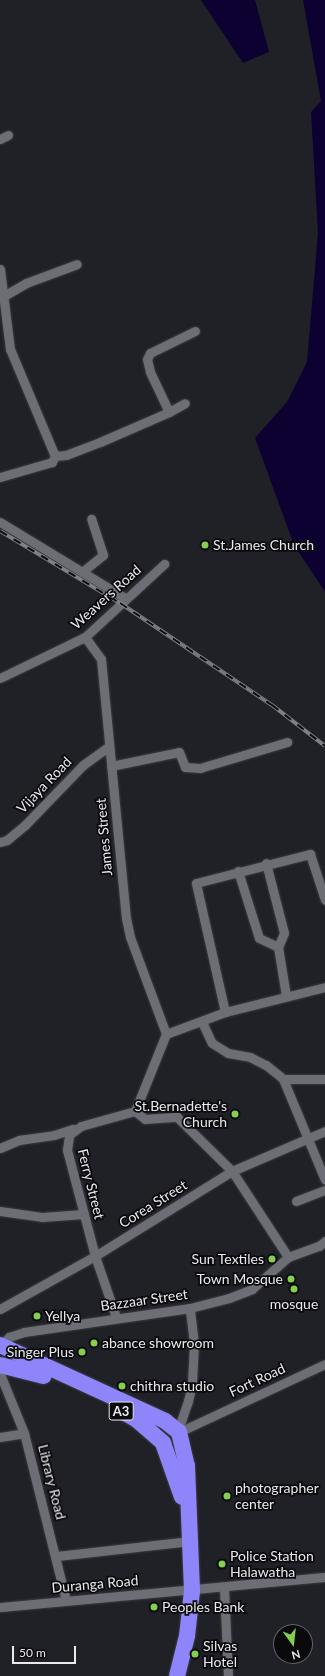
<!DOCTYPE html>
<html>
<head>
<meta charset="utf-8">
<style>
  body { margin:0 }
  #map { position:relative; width:325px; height:1676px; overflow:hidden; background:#202027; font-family:Lato,sans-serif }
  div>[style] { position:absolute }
  .water>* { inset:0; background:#0d0132 }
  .roads { filter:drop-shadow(0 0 1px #3b3b40) drop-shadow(0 0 1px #3b3b40) }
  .street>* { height:9px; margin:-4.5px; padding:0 4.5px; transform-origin:4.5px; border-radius:4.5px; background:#6d6d75 }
  .highway>* { height:16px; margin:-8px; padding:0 8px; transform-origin:8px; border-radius:8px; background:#8e85fa }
  .rail>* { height:4px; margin-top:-2px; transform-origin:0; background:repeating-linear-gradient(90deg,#0a0a0d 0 8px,#7f7f85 0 16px); box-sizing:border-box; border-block:1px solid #7f7f85 }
  .dots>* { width:11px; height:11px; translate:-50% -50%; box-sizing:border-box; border:2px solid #0a0a0d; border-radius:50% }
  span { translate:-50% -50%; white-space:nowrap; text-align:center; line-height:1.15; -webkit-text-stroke:3.5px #0a0a0d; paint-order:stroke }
  .shield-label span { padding:1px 3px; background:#0a0a0d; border:1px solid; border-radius:3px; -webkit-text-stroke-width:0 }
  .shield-label { font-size:13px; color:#e9e9ee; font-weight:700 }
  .poi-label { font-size:14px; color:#e9e9ee }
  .left { translate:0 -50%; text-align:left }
  .right { translate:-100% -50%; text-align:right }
  .street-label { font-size:14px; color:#e9e9ee }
  .north { position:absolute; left:273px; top:1624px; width:40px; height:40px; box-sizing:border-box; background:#0a0a0d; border:1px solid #636367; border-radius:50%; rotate:165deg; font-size:11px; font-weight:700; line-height:16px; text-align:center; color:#e9e9ee }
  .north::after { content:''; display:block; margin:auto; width:14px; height:18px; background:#84d04e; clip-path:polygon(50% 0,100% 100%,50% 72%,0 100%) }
  .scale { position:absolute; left:12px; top:1646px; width:64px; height:18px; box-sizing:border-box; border:2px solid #e9e9ee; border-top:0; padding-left:5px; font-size:12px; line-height:14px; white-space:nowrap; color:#e9e9ee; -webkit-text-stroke:3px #0a0a0d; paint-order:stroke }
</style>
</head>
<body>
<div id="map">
  <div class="water">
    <div style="clip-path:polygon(201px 0,255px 0,269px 52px,243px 63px)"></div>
    <div style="clip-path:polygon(303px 0,325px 0,325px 592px,294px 545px,255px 438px,287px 402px,307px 362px,318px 233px,311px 112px,321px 101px)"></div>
  </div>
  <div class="roads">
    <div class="street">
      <div style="left:0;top:139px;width:9px;rotate:-27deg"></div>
      <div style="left:0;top:269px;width:81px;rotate:82.9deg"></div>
      <div style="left:10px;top:349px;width:116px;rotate:67.2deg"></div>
      <div style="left:55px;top:456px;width:7px;rotate:117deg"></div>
      <div style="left:52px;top:462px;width:54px;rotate:163.9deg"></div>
      <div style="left:2px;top:297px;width:28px;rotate:-30deg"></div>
      <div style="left:26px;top:283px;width:54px;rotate:-20.4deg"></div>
      <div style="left:169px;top:412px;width:44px;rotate:-115.4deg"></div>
      <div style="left:150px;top:372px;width:13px;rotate:-103deg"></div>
      <div style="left:147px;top:359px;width:7px;rotate:-63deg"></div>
      <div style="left:150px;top:353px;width:50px;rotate:-26.1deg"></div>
      <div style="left:55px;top:456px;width:11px;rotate:-5deg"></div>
      <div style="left:66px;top:455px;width:36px;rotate:-21deg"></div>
      <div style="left:100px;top:442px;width:75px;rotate:-23.5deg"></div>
      <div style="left:169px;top:412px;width:18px;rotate:-29deg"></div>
      <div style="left:0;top:522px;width:146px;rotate:31.3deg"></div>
      <div style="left:82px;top:572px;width:27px;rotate:-39deg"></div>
      <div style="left:103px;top:555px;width:38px;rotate:-108deg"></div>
      <div style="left:85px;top:637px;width:27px;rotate:54deg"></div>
      <div style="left:101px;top:659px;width:260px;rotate:84.5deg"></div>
      <div style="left:126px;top:918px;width:19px;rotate:78deg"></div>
      <div style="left:130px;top:937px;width:103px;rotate:69.6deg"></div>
      <div style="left:0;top:678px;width:94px;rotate:-25.8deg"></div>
      <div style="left:85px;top:637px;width:108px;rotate:-42.7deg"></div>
      <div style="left:111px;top:766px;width:69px;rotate:-11.6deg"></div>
      <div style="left:179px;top:752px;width:16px;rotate:68deg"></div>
      <div style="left:185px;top:767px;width:15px;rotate:4deg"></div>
      <div style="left:200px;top:768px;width:91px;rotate:-16.6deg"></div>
      <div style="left:0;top:842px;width:7px;rotate:-16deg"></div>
      <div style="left:7px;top:840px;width:23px;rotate:-40deg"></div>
      <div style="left:25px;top:825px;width:83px;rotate:-46deg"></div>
      <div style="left:83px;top:765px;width:31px;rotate:-36deg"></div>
      <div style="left:266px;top:863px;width:72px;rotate:75.6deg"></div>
      <div style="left:284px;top:933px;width:15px;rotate:113deg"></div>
      <div style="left:278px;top:947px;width:50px;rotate:80.7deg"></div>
      <div style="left:238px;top:871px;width:70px;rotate:72.6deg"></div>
      <div style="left:259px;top:938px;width:21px;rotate:25deg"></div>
      <div style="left:225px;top:1012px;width:132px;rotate:-102.7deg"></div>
      <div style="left:196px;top:883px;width:118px;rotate:-14.3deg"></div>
      <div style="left:310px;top:854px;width:48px;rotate:71.9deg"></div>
      <div style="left:202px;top:1022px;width:23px;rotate:65deg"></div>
      <div style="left:212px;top:1043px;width:19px;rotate:32deg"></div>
      <div style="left:228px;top:1053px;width:22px;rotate:10deg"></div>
      <div style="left:250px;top:1057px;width:18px;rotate:27deg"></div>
      <div style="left:266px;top:1065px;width:22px;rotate:39deg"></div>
      <div style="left:283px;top:1079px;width:109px;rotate:67.4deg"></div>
      <div style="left:283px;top:1079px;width:42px"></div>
      <div style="left:135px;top:1111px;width:13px;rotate:39deg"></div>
      <div style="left:145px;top:1119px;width:32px;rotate:-4deg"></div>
      <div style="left:177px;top:1117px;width:77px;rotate:44.5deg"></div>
      <div style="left:232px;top:1171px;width:103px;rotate:56.9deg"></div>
      <div style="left:0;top:1148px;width:21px;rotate:-23deg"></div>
      <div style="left:19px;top:1140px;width:35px;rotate:-8deg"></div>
      <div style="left:54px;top:1135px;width:20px;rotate:-18deg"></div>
      <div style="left:296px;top:1201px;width:31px;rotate:-21deg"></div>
      <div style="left:0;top:1211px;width:42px;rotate:8.1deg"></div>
      <div style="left:42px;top:1217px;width:42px;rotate:-4.1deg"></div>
      <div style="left:0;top:1309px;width:109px;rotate:-29.2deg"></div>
      <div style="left:95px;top:1256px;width:161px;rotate:-31.8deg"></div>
      <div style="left:232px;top:1171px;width:101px;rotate:-23.3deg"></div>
      <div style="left:116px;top:1317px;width:65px;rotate:-109deg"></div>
      <div style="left:95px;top:1256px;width:110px;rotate:-104.8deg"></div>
      <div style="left:67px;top:1150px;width:15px;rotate:-82deg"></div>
      <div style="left:69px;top:1135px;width:15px;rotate:-37deg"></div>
      <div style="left:81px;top:1126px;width:56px;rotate:-15.5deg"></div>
      <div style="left:135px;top:1111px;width:83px;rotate:-68.1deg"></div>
      <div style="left:166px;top:1034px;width:63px;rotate:-20.4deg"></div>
      <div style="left:225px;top:1012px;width:103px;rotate:-14deg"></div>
      <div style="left:2px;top:1345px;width:11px;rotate:-49deg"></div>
      <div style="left:9px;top:1337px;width:16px;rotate:-18deg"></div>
      <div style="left:24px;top:1332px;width:168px;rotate:-8.2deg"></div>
      <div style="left:190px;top:1308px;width:40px;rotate:-14.4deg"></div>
      <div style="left:229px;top:1298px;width:25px;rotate:-21deg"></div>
      <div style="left:252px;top:1289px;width:48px;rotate:-41.6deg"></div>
      <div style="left:288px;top:1257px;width:33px;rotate:-20deg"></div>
      <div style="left:319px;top:1246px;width:8px;rotate:-40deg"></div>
      <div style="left:0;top:1374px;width:64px;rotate:67.9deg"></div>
      <div style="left:24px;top:1433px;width:172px;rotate:75.9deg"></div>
      <div style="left:178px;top:1430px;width:31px;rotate:-71deg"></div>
      <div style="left:188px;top:1401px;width:18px;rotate:-77deg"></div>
      <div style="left:192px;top:1383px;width:40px;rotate:-87.1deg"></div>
      <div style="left:194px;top:1343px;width:35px;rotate:-97deg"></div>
      <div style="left:179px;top:1432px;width:161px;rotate:-25deg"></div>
      <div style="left:0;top:1437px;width:24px;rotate:-9deg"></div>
      <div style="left:57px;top:1556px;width:134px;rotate:-6.4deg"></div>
      <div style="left:224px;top:1588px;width:88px;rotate:87.4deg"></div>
      <div style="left:0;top:1607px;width:326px;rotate:-5.3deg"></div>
    </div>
    <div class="highway">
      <div style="left:0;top:1345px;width:182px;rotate:24.7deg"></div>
      <div style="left:165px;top:1421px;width:18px;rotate:38deg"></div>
      <div style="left:179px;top:1432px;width:35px;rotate:77deg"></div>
      <div style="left:187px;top:1466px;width:125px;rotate:87.7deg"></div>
      <div style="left:192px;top:1591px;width:45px;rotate:96.3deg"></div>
      <div style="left:187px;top:1636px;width:41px;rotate:104deg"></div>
      <div style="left:0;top:1365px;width:45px;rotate:14deg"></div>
      <div style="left:120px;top:1410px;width:20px;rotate:30deg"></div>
      <div style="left:137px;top:1420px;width:35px;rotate:41deg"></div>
      <div style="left:163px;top:1443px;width:57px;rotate:70.6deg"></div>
    </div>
  </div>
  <div class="rail">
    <div style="left:0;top:531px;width:140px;rotate:31deg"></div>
    <div style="left:120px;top:603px;width:183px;rotate:33.9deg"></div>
    <div style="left:272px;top:705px;width:67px;rotate:37.7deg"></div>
  </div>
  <div class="dots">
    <div style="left:205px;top:545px;background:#84d04e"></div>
    <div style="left:235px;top:1114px;background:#84d04e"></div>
    <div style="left:272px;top:1259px;background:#84d04e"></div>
    <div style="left:291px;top:1279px;background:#84d04e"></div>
    <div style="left:294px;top:1289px;background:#84d04e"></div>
    <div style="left:37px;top:1316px;background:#84d04e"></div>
    <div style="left:94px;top:1343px;background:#84d04e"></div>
    <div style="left:82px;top:1352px;background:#84d04e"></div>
    <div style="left:122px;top:1386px;background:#84d04e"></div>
    <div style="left:227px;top:1496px;background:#84d04e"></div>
    <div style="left:222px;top:1564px;background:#84d04e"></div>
    <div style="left:154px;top:1607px;background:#84d04e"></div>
    <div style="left:195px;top:1654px;background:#84d04e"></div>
  </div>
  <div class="shield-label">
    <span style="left:121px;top:1411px">A3</span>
  </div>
  <div class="poi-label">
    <span class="left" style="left:213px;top:545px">St.James Church</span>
    <span class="right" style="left:227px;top:1114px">St.Bernadette's<br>Church</span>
    <span class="right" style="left:264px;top:1259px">Sun Textiles</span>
    <span class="right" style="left:283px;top:1279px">Town Mosque</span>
    <span style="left:294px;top:1304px">mosque</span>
    <span class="left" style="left:45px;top:1316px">Yellya</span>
    <span class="left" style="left:102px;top:1343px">abance showroom</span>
    <span class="right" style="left:74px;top:1352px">Singer Plus</span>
    <span class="left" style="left:130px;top:1386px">chithra studio</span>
    <span class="left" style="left:235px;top:1496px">photographer<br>center</span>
    <span class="left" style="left:230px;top:1564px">Police Station<br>Halawatha</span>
    <span class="left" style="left:162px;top:1607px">Peoples Bank</span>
    <span class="left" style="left:203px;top:1654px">Silvas<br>Hotel</span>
  </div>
  <div class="street-label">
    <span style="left:106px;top:597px;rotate:-42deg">Weavers Road</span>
    <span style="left:44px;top:785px;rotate:-46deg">Vijaya Road</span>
    <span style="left:104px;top:837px;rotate:-95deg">James Street</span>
    <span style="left:91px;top:1184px;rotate:76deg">Ferry Street</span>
    <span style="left:153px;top:1204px;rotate:-32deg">Corea Street</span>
    <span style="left:144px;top:1300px;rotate:-8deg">Bazzaar Street</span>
    <span style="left:257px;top:1380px;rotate:-25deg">Fort Road</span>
    <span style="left:52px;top:1482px;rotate:76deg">Library Road</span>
    <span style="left:95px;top:1584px;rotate:-5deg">Duranga Road</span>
  </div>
  <div class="north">N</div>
  <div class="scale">50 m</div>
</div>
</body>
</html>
